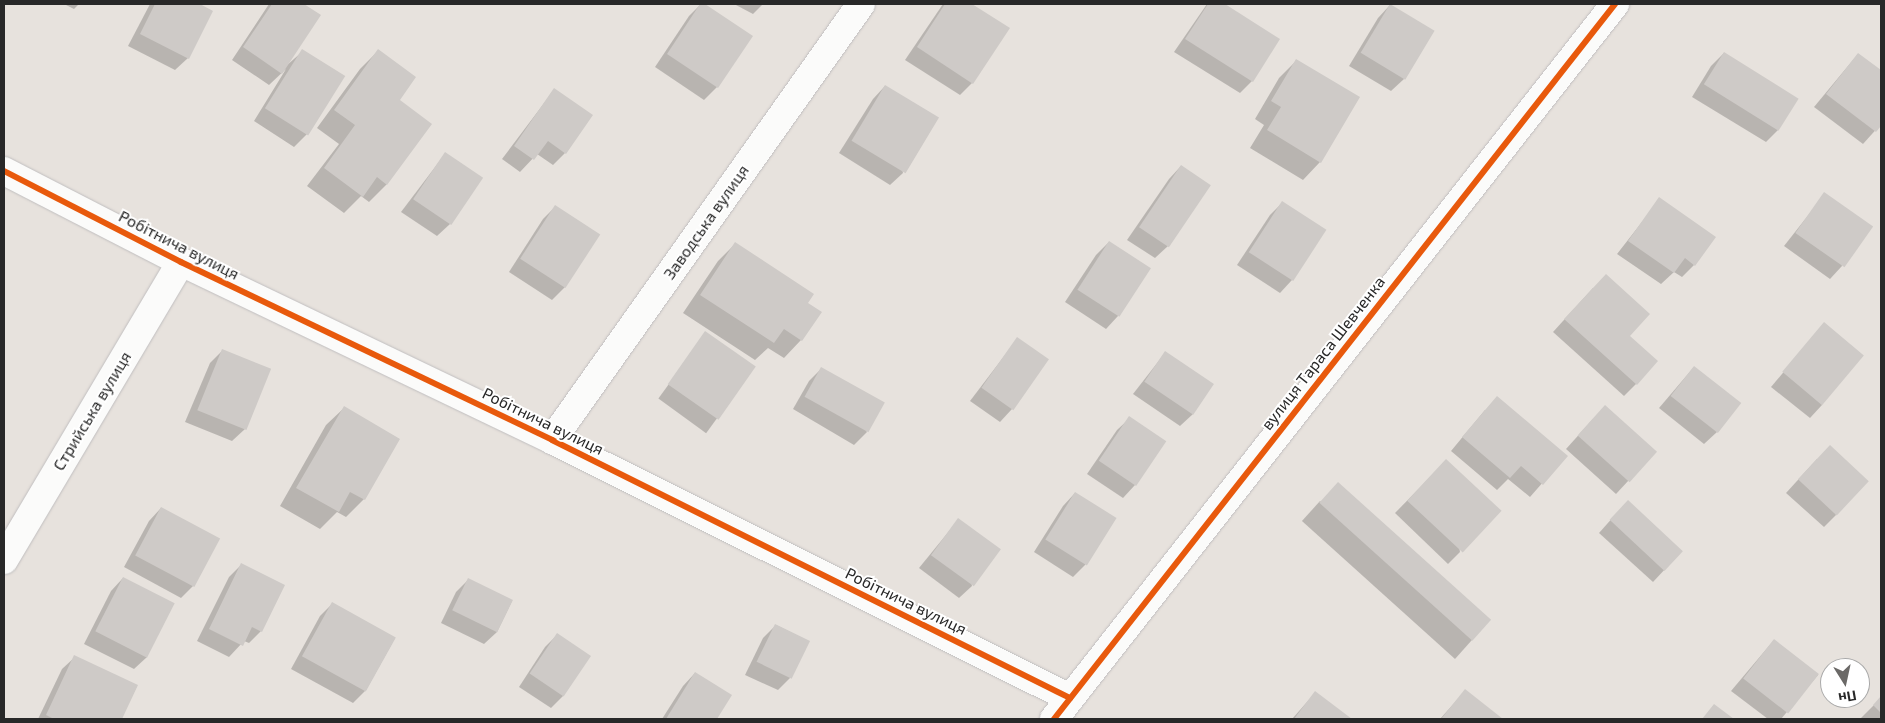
<!DOCTYPE html>
<html>
<head>
<meta charset="utf-8">
<style>
  body { margin:0 }
  #map { position:relative; width:1885px; height:723px; overflow:hidden; background:#e7e2dd; font-family:"Exo 2",sans-serif }
  div>[style] { position:absolute }
  .shadow>* { inset:0; background:#0003; transform-origin:0 0 }
  .building>* { inset:0; background:#cecac7; transform-origin:0 0 }
  .roads { filter:drop-shadow(0 0 1px #c0bebf) drop-shadow(0 0 1px #c0bebf) }
  .street>* { height:28px; margin:-14px; padding:0 14px; transform-origin:14px; border-radius:14px; background:#fbfbfa }
  .secondary>* { height:28px; margin:-14px; padding:0 14px; transform-origin:14px; border-radius:14px; background:#fbfbfa }
  .cycleway>* { height:6px; margin:-3px; padding:0 3px; transform-origin:3px; border-radius:3px; background:#e8590c }
  span { translate:-50% -50%; white-space:nowrap; text-align:center; line-height:1.15; -webkit-text-stroke:4px #fff; paint-order:stroke }
  .street-label { font-size:16px; color:#282828 }
  .frame { position:absolute; inset:0; border:5px solid #282828; pointer-events:none }
  .north { position:absolute; left:1820px; top:658px; width:50px; height:50px; box-sizing:border-box; background:#fff; border:1px solid #a9a9a9; border-radius:50%; rotate:170deg; font-size:14px; font-weight:700; line-height:20px; text-align:center; color:#282828 }
  .north::after { content:''; display:block; margin:auto; width:18px; height:22px; background:#6b6967; clip-path:polygon(50% 0,100% 100%,50% 72%,0 100%) }
</style>
</head>
<body>
<div id="map">
  <div class="shadow">
    <div style="clip-path:polygon(64px 4px,79px 4px,74px 9px)"></div>
    <div style="clip-path:polygon(150px 4px,197px 4px,212px 11px,188px 58px,175px 70px,128px 46px)"></div>
    <div style="clip-path:polygon(269px 4px,302px 4px,320px 15px,286px 66px,303px 51px,307px 134px,294px 147px,254px 121px,286px 69px,269px 85px,232px 60px)"></div>
    <div style="clip-path:polygon(701px 4px,751px 36px,717px 87px,704px 100px,655px 67px,689px 16px)"></div>
    <div style="clip-path:polygon(734px 4px,763px 4px,753px 14px)"></div>
    <div style="clip-path:polygon(943px 4px,970px 4px,1008px 29px,972px 83px,960px 95px,905px 60px)"></div>
    <div style="clip-path:polygon(1207px 4px,1223px 4px,1278px 39px,1252px 81px,1240px 93px,1174px 52px)"></div>
    <div style="clip-path:polygon(1390px 5px,1404px 79px,1391px 91px,1349px 66px,1378px 18px)"></div>
    <div style="clip-path:polygon(378px 51px,398px 100px,387px 184px,369px 202px,361px 196px,344px 213px,307px 186px,339px 144px,317px 128px,360px 69px)"></div>
    <div style="clip-path:polygon(1724px 53px,1779px 129px,1766px 142px,1692px 97px,1711px 66px)"></div>
    <div style="clip-path:polygon(1858px 54px,1881px 72px,1881px 124px,1863px 144px,1814px 107px)"></div>
    <div style="clip-path:polygon(1296px 61px,1320px 162px,1303px 180px,1250px 148px,1264px 125px,1255px 119px,1279px 78px)"></div>
    <div style="clip-path:polygon(885px 86px,903px 173px,890px 185px,839px 153px,873px 99px)"></div>
    <div style="clip-path:polygon(554px 90px,565px 153px,553px 165px,537px 154px,520px 172px,502px 159px)"></div>
    <div style="clip-path:polygon(445px 154px,450px 224px,437px 236px,401px 212px)"></div>
    <div style="clip-path:polygon(1181px 166px,1168px 246px,1155px 258px,1127px 240px,1169px 179px)"></div>
    <div style="clip-path:polygon(1825px 194px,1842px 266px,1830px 279px,1784px 246px)"></div>
    <div style="clip-path:polygon(1660px 199px,1694px 265px,1682px 277px,1674px 272px,1661px 284px,1617px 254px)"></div>
    <div style="clip-path:polygon(1282px 203px,1325px 230px,1292px 280px,1280px 293px,1237px 265px,1270px 215px)"></div>
    <div style="clip-path:polygon(555px 207px,565px 287px,552px 300px,509px 272px,543px 219px)"></div>
    <div style="clip-path:polygon(1109px 242px,1118px 316px,1106px 329px,1065px 302px,1096px 255px)"></div>
    <div style="clip-path:polygon(735px 244px,806px 303px,801px 340px,784px 358px,768px 348px,755px 360px,683px 313px,718px 261px)"></div>
    <div style="clip-path:polygon(1593px 288px,1629px 336px,1636px 384px,1624px 396px,1553px 332px)"></div>
    <div style="clip-path:polygon(1824px 324px,1822px 405px,1810px 418px,1771px 387px)"></div>
    <div style="left:706px;top:333px;width:59px;height:81px;rotate:36deg"></div>
    <div style="clip-path:polygon(1018px 338px,1012px 409px,1000px 422px,970px 401px)"></div>
    <div style="clip-path:polygon(222px 351px,245px 429px,232px 441px,185px 422px,210px 363px)"></div>
    <div style="clip-path:polygon(1165px 353px,1193px 414px,1180px 426px,1133px 394px)"></div>
    <div style="clip-path:polygon(1694px 367px,1717px 432px,1704px 444px,1659px 408px)"></div>
    <div style="clip-path:polygon(822px 368px,867px 432px,854px 445px,793px 409px,809px 381px)"></div>
    <div style="clip-path:polygon(344px 408px,399px 439px,364px 499px,346px 517px,337px 512px,320px 529px,280px 506px,326px 425px)"></div>
    <div style="clip-path:polygon(1485px 410px,1566px 456px,1530px 497px,1508px 479px,1497px 490px,1451px 451px)"></div>
    <div style="clip-path:polygon(1130px 418px,1135px 485px,1123px 498px,1087px 474px,1117px 430px)"></div>
    <div style="clip-path:polygon(1593px 419px,1655px 452px,1616px 494px,1566px 449px)"></div>
    <div style="clip-path:polygon(1817px 459px,1836px 515px,1824px 527px,1786px 493px)"></div>
    <div style="clip-path:polygon(1446px 461px,1460px 552px,1448px 564px,1395px 513px)"></div>
    <div style="clip-path:polygon(1075px 493px,1114px 518px,1085px 565px,1073px 577px,1034px 552px,1063px 506px)"></div>
    <div style="left:1320px;top:501px;width:206px;height:27px;rotate:42deg"></div>
    <div style="clip-path:polygon(161px 508px,193px 586px,181px 598px,124px 567px,149px 521px)"></div>
    <div style="clip-path:polygon(1615px 515px,1682px 551px,1653px 582px,1599px 533px)"></div>
    <div style="clip-path:polygon(959px 519px,972px 586px,959px 598px,919px 568px)"></div>
    <div style="clip-path:polygon(241px 565px,261px 631px,249px 643px,244px 641px,229px 657px,197px 641px,229px 577px)"></div>
    <div style="clip-path:polygon(123px 578px,147px 657px,134px 669px,84px 644px,111px 591px)"></div>
    <div style="clip-path:polygon(468px 580px,512px 601px,497px 632px,484px 644px,441px 623px,456px 592px)"></div>
    <div style="clip-path:polygon(332px 604px,395px 638px,366px 690px,353px 703px,291px 669px,320px 616px)"></div>
    <div style="clip-path:polygon(776px 625px,808px 641px,790px 678px,778px 690px,745px 675px,763px 638px)"></div>
    <div style="clip-path:polygon(557px 635px,589px 656px,563px 696px,551px 708px,519px 687px,545px 647px)"></div>
    <div style="clip-path:polygon(1774px 640px,1818px 675px,1781px 719px,1768px 719px,1731px 691px)"></div>
    <div style="clip-path:polygon(75px 657px,137px 686px,121px 719px,38px 719px,62px 669px)"></div>
    <div style="clip-path:polygon(695px 673px,730px 695px,715px 719px,662px 719px,683px 686px)"></div>
    <div style="clip-path:polygon(1465px 691px,1501px 719px,1440px 719px)"></div>
    <div style="clip-path:polygon(1315px 693px,1350px 719px,1292px 719px)"></div>
    <div style="clip-path:polygon(1881px 698px,1881px 719px,1863px 719px,1861px 718px)"></div>
  </div>
  <div class="building">
    <div style="clip-path:polygon(155px 4px,200px 4px,213px 11px,189px 59px,140px 34px)"></div>
    <div style="clip-path:polygon(272px 4px,304px 4px,321px 15px,282px 74px,243px 47px)"></div>
    <div style="clip-path:polygon(700px 4px,705px 4px,753px 36px,718px 88px,667px 54px)"></div>
    <div style="clip-path:polygon(945px 4px,972px 4px,1010px 28px,973px 84px,917px 47px)"></div>
    <div style="clip-path:polygon(1208px 4px,1225px 4px,1280px 39px,1253px 82px,1185px 39px)"></div>
    <div style="left:1390px;top:4px;width:52px;height:57px;rotate:31deg"></div>
    <div style="left:302px;top:49px;width:51px;height:70px;rotate:32deg"></div>
    <div style="clip-path:polygon(378px 49px,416px 77px,400px 100px,432px 124px,387px 185px,377px 177px,363px 197px,324px 168px,355px 125px,334px 110px)"></div>
    <div style="left:1724px;top:52px;width:88px;height:38px;rotate:32deg"></div>
    <div style="clip-path:polygon(1858px 53px,1881px 70px,1881px 126px,1876px 132px,1826px 94px)"></div>
    <div style="clip-path:polygon(1296px 59px,1360px 97px,1321px 163px,1267px 130px,1281px 107px,1271px 101px)"></div>
    <div style="left:885px;top:85px;width:63px;height:65px;rotate:31deg"></div>
    <div style="clip-path:polygon(554px 88px,593px 115px,566px 154px,548px 141px,534px 160px,514px 146px)"></div>
    <div style="left:445px;top:152px;width:46px;height:57px;rotate:34deg"></div>
    <div style="left:1181px;top:165px;width:36px;height:75px;rotate:34deg"></div>
    <div style="left:1824px;top:192px;width:60px;height:50px;rotate:35deg"></div>
    <div style="clip-path:polygon(1659px 197px,1716px 237px,1695px 266px,1685px 258px,1674px 273px,1628px 241px)"></div>
    <div style="left:1282px;top:201px;width:53px;height:61px;rotate:33deg"></div>
    <div style="left:555px;top:205px;width:54px;height:64px;rotate:33deg"></div>
    <div style="left:1109px;top:241px;width:50px;height:58px;rotate:33deg"></div>
    <div style="clip-path:polygon(735px 242px,814px 294px,808px 303px,822px 312px,802px 341px,784px 329px,774px 343px,700px 295px)"></div>
    <div style="clip-path:polygon(1606px 274px,1650px 314px,1630px 336px,1658px 361px,1637px 385px,1564px 319px)"></div>
    <div style="left:1824px;top:322px;width:52px;height:65px;rotate:40deg"></div>
    <div style="left:705px;top:331px;width:62px;height:65px;rotate:35deg"></div>
    <div style="left:1017px;top:337px;width:39px;height:62px;rotate:35deg"></div>
    <div style="left:222px;top:349px;width:53px;height:66px;rotate:22deg"></div>
    <div style="left:1165px;top:351px;width:59px;height:37px;rotate:34deg"></div>
    <div style="left:1694px;top:366px;width:60px;height:38px;rotate:38deg"></div>
    <div style="left:821px;top:367px;width:73px;height:34px;rotate:29deg"></div>
    <div style="clip-path:polygon(1497px 396px,1568px 456px,1543px 485px,1521px 466px,1510px 478px,1462px 437px)"></div>
    <div style="left:1605px;top:405px;width:70px;height:41px;rotate:42deg"></div>
    <div style="clip-path:polygon(344px 406px,400px 439px,365px 500px,350px 492px,339px 512px,296px 488px)"></div>
    <div style="left:1129px;top:416px;width:45px;height:54px;rotate:34deg"></div>
    <div style="left:1830px;top:445px;width:53px;height:47px;rotate:43deg"></div>
    <div style="left:1446px;top:459px;width:76px;height:57px;rotate:43deg"></div>
    <div style="left:1338px;top:482px;width:206px;height:28px;rotate:42deg"></div>
    <div style="left:1075px;top:492px;width:49px;height:56px;rotate:32deg"></div>
    <div style="left:1628px;top:500px;width:75px;height:27px;rotate:43deg"></div>
    <div style="left:161px;top:507px;width:67px;height:55px;rotate:28deg"></div>
    <div style="left:958px;top:518px;width:53px;height:46px;rotate:36deg"></div>
    <div style="clip-path:polygon(241px 563px,285px 585px,262px 632px,252px 627px,243px 646px,209px 629px)"></div>
    <div style="left:123px;top:577px;width:58px;height:61px;rotate:27deg"></div>
    <div style="left:468px;top:578px;width:50px;height:36px;rotate:26deg"></div>
    <div style="left:332px;top:602px;width:73px;height:62px;rotate:29deg"></div>
    <div style="left:775px;top:624px;width:39px;height:42px;rotate:26deg"></div>
    <div style="left:557px;top:633px;width:41px;height:49px;rotate:34deg"></div>
    <div style="left:1774px;top:639px;width:57px;height:50px;rotate:38deg"></div>
    <div style="clip-path:polygon(74px 655px,138px 685px,122px 719px,54px 719px,46px 715px)"></div>
    <div style="clip-path:polygon(695px 672px,732px 695px,717px 719px,666px 719px)"></div>
    <div style="clip-path:polygon(1465px 689px,1503px 719px,1441px 719px)"></div>
    <div style="clip-path:polygon(1315px 691px,1352px 719px,1294px 719px)"></div>
    <div style="clip-path:polygon(1881px 696px,1881px 713px,1873px 705px)"></div>
    <div style="clip-path:polygon(1714px 704px,1734px 719px,1702px 719px)"></div>
  </div>
  <div class="roads">
    <div class="street">
      <div style="left:4px;top:171px;width:199px;rotate:27.2deg"></div>
      <div style="left:181px;top:262px;width:411px;rotate:25.6deg"></div>
      <div style="left:552px;top:440px;width:579px;rotate:26.48deg"></div>
      <div style="left:552px;top:440px;width:534px;rotate:-54.67deg"></div>
      <div style="left:4px;top:560px;width:347px;rotate:-59.3deg"></div>
    </div>
    <div class="secondary">
      <div style="left:1054px;top:719px;width:909px;rotate:-51.88deg"></div>
    </div>
  </div>
  <div class="cycleway">
    <div style="left:4px;top:171px;width:199px;rotate:27.2deg"></div>
    <div style="left:181px;top:262px;width:411px;rotate:25.6deg"></div>
    <div style="left:552px;top:440px;width:579px;rotate:26.48deg"></div>
    <div style="left:1054px;top:719px;width:909px;rotate:-51.88deg"></div>
  </div>
  <div class="street-label">
    <span style="left:706px;top:222px;rotate:-55deg">Заводська вулиця</span>
    <span style="left:179px;top:245px;rotate:27deg">Робітнича вулиця</span>
    <span style="left:1323px;top:353px;rotate:-52deg">вулиця Тараса Шевченка</span>
    <span style="left:92px;top:411px;rotate:-59deg">Стрийська вулиця</span>
    <span style="left:543px;top:421px;rotate:26deg">Робітнича вулиця</span>
    <span style="left:906px;top:601px;rotate:26deg">Робітнича вулиця</span>
  </div>
  <div class="frame"></div>
  <div class="north">Пн</div>
</div>
</body>
</html>
